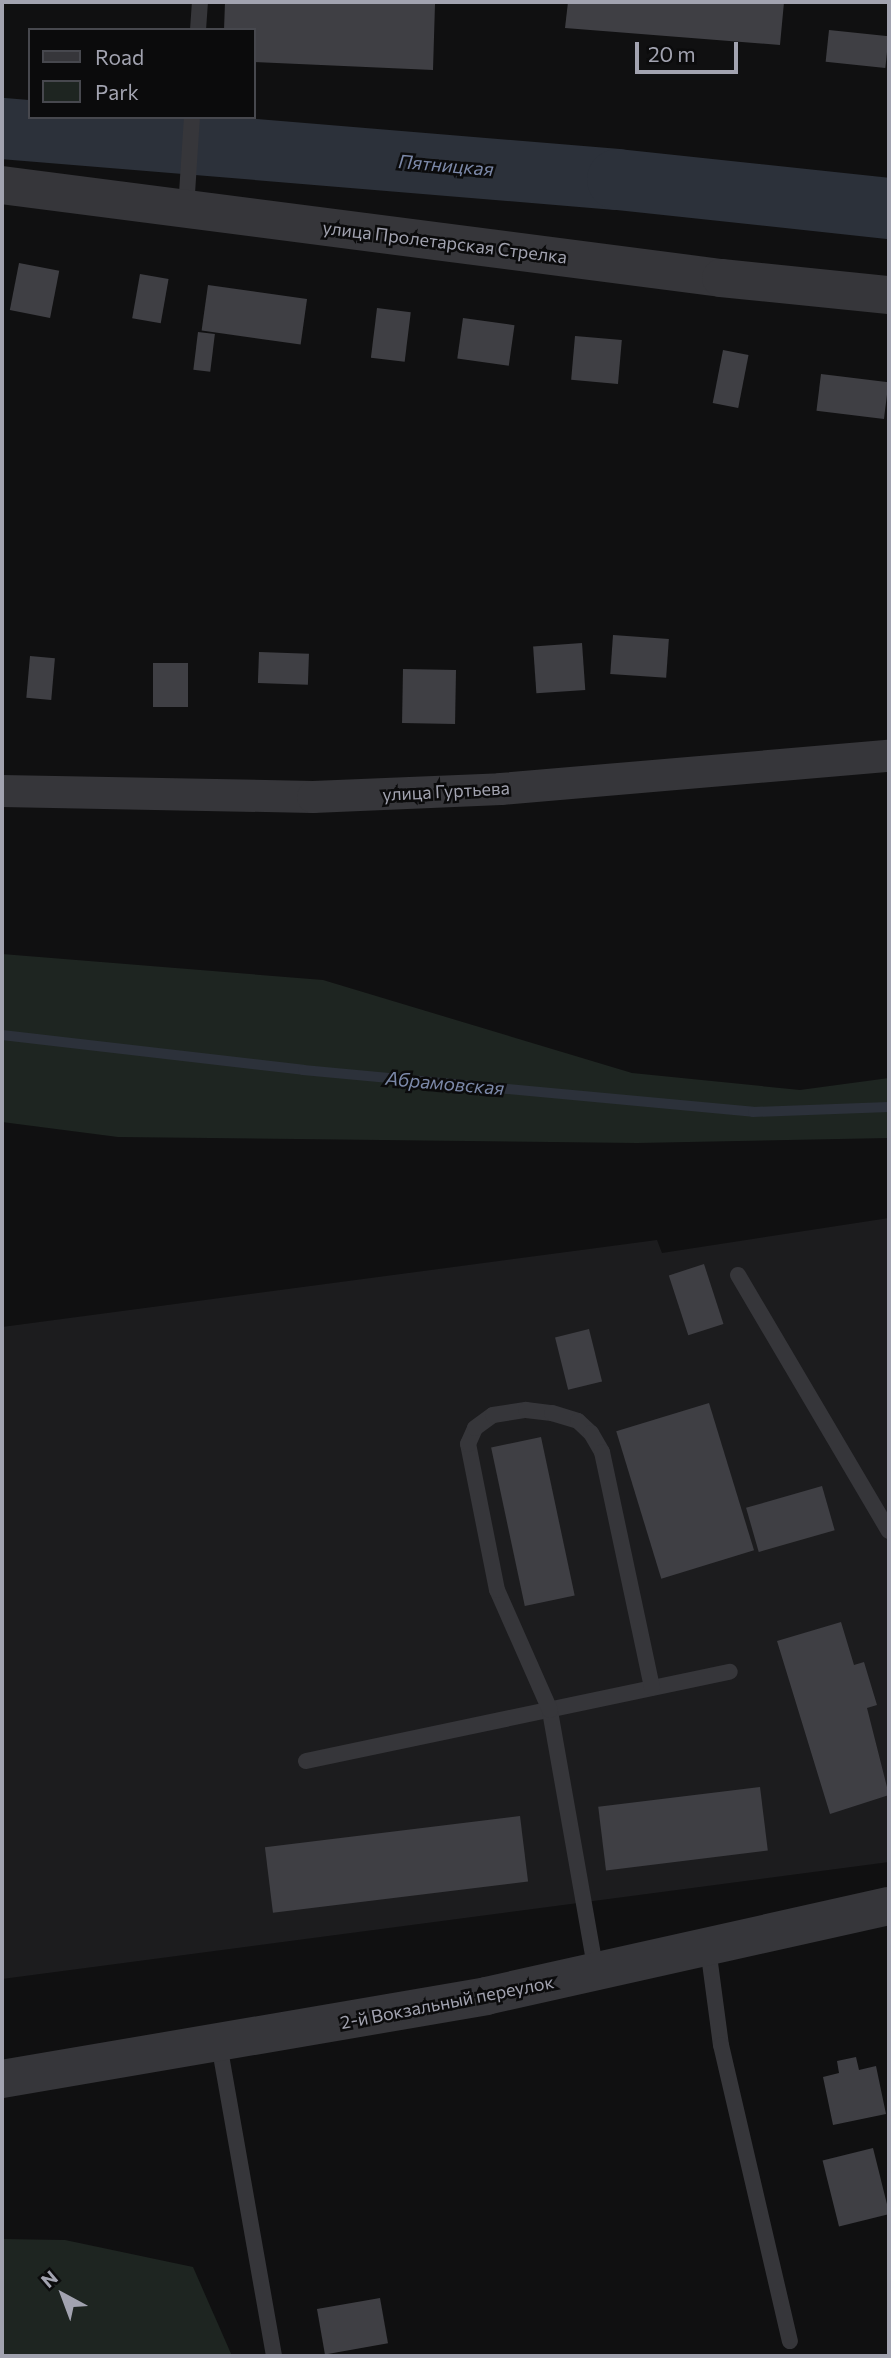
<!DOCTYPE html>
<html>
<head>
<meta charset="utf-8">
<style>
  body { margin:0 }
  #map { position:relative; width:891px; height:2358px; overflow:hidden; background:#101011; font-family:Commissioner,sans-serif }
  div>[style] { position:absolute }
  .built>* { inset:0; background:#1c1c1e }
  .green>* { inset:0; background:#1e2521 }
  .stream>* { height:10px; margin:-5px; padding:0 5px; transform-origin:5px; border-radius:5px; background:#2c313a }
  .river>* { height:61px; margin:-30.5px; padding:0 30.5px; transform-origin:30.5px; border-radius:30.5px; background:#2c313a }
  .building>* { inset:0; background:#3f3f44; transform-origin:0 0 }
  .service>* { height:16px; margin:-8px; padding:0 8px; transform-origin:8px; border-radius:8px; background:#36363a }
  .minor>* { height:32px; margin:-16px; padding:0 16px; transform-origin:16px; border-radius:16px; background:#36363a }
  .tertiary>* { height:38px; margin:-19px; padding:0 19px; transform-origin:19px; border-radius:19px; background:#36363a }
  span { translate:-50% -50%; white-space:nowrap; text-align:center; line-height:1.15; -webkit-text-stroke:5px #0b0b0c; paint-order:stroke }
  .street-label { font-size:18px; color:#a2a3b0 }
  .water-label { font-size:19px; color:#7c89a9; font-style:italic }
  .frame { position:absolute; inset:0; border:4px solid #a2a3b0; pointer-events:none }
  .legend { position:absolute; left:28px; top:28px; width:228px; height:91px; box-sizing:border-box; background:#0b0b0c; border:2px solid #47484e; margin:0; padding:9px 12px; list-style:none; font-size:21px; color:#a2a3b0 }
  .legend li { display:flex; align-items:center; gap:14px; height:35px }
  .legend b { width:35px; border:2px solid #47484e }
  .north { position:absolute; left:28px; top:2260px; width:70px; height:70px; -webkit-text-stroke:5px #0b0b0c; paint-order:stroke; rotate:319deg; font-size:19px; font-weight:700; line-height:28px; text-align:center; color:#a2a3b0 }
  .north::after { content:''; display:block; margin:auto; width:24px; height:32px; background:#a2a3b0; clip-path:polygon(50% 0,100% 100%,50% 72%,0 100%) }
  .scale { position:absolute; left:635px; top:42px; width:103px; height:32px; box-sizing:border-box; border:4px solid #a2a3b0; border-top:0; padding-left:9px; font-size:21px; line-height:24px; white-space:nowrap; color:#a2a3b0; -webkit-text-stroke:5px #0b0b0c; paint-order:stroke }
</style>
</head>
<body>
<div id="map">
  <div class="built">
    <div style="clip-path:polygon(889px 1218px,889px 1862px,2px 1979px,2px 1327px,657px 1240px,662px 1253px)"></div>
  </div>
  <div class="green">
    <div style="clip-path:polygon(2px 954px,323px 980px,632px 1073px,800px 1090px,889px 1078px,889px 1138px,637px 1143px,118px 1137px,2px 1122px)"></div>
    <div style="clip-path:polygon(2px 2239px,65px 2240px,193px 2267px,232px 2356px,2px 2356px)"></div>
  </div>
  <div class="stream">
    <div style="left:2px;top:1035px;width:303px;rotate:6.6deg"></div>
    <div style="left:303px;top:1070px;width:452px;rotate:5.3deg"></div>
    <div style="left:753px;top:1112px;width:136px;rotate:-2.1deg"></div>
  </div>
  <div class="river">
    <div style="left:2px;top:128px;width:617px;rotate:4.74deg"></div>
    <div style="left:617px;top:179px;width:274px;rotate:6.1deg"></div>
  </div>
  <div class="building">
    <div style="clip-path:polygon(225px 2px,435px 4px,433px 70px,254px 62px,254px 30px,224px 30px)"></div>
    <div style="clip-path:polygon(568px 2px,784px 2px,780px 45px,565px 28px)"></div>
    <div style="left:829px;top:30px;width:60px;height:32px;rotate:6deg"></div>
    <div style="left:19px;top:263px;width:41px;height:48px;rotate:11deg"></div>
    <div style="left:140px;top:274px;width:29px;height:45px;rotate:10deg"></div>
    <div style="left:208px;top:285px;width:100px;height:46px;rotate:8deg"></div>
    <div style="left:377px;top:308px;width:34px;height:50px;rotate:7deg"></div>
    <div style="left:463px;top:318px;width:52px;height:41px;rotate:8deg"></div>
    <div style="left:198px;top:332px;width:17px;height:38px;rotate:7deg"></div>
    <div style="left:575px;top:336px;width:47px;height:44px;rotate:5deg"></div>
    <div style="left:723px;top:350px;width:26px;height:54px;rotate:11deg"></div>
    <div style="left:821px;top:374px;width:68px;height:37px;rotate:7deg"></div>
    <div style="left:613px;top:635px;width:56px;height:39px;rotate:4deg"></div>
    <div style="left:582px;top:643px;width:47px;height:49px;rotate:86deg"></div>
    <div style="left:259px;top:652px;width:50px;height:31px;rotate:2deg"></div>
    <div style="left:30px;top:656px;width:25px;height:42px;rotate:5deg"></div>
    <div style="left:153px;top:663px;width:35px;height:44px"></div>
    <div style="left:403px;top:669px;width:53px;height:54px;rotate:1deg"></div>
    <div style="left:704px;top:1264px;width:63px;height:37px;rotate:72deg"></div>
    <div style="left:589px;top:1329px;width:54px;height:35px;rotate:76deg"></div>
    <div style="left:709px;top:1403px;width:154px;height:97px;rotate:73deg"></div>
    <div style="left:541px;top:1437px;width:162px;height:51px;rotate:78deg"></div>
    <div style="left:822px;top:1486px;width:46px;height:79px;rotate:74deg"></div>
    <div style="clip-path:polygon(841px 1622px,854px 1665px,864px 1662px,877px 1705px,867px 1708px,889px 1795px,830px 1814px,777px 1641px)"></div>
    <div style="left:760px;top:1787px;width:64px;height:163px;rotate:83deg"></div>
    <div style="left:520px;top:1816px;width:66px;height:257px;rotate:83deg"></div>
    <div style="clip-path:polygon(856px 2057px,859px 2070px,876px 2066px,886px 2114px,833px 2125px,823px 2077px,839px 2073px,837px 2061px)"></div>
    <div style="left:873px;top:2148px;width:68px;height:52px;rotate:76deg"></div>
    <div style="left:380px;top:2298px;width:46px;height:64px;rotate:80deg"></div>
  </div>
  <div class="service">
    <div style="left:198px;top:30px;width:28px;rotate:-86deg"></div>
    <div style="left:186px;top:209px;width:92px;rotate:-86.3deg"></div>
    <div style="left:738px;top:1275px;width:297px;rotate:59.5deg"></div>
    <div style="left:306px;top:1761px;width:433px;rotate:-11.9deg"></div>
    <div style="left:708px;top:1948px;width:98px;rotate:82.4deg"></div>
    <div style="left:721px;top:2045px;width:304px;rotate:76.9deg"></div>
    <div style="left:596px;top:1972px;width:266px;rotate:-100deg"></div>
    <div style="left:550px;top:1710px;width:131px;rotate:-113.8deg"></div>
    <div style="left:497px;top:1590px;width:149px;rotate:-101.2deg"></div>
    <div style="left:468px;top:1444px;width:17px;rotate:-66deg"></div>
    <div style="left:475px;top:1428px;width:22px;rotate:-36deg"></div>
    <div style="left:493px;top:1415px;width:33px;rotate:-9deg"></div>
    <div style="left:526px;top:1410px;width:26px;rotate:7deg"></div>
    <div style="left:552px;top:1413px;width:27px;rotate:17deg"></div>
    <div style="left:578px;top:1421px;width:18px;rotate:43deg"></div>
    <div style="left:591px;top:1433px;width:22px;rotate:60deg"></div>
    <div style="left:602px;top:1452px;width:241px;rotate:78deg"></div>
    <div style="left:219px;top:2044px;width:317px;rotate:80deg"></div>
  </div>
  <div class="minor">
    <div style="left:2px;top:791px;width:311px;rotate:1.1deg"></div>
    <div style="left:313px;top:797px;width:188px;rotate:-2.4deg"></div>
    <div style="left:501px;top:789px;width:389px;rotate:-4.9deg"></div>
  </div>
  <div class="tertiary">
    <div style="left:2px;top:185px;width:725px;rotate:7.37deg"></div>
    <div style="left:721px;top:278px;width:169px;rotate:5.8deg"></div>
    <div style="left:2px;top:2079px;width:491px;rotate:-9.7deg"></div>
    <div style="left:486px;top:1996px;width:413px;rotate:-12.6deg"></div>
  </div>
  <div class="street-label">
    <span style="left:445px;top:242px;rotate:7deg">улица Пролетарская Стрелка</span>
    <span style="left:446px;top:791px;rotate:-3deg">улица Гуртьева</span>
    <span style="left:447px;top:2002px;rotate:-11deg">2-й Вокзальный переулок</span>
  </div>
  <div class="water-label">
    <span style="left:446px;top:165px;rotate:5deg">Пятницкая</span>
    <span style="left:445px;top:1083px;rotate:5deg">Абрамовская</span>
  </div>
  <div class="frame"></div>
  <ul class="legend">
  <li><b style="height:9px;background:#36363a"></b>Road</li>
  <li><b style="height:19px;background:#1e2521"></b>Park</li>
  </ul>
  <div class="north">N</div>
  <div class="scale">20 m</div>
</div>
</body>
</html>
